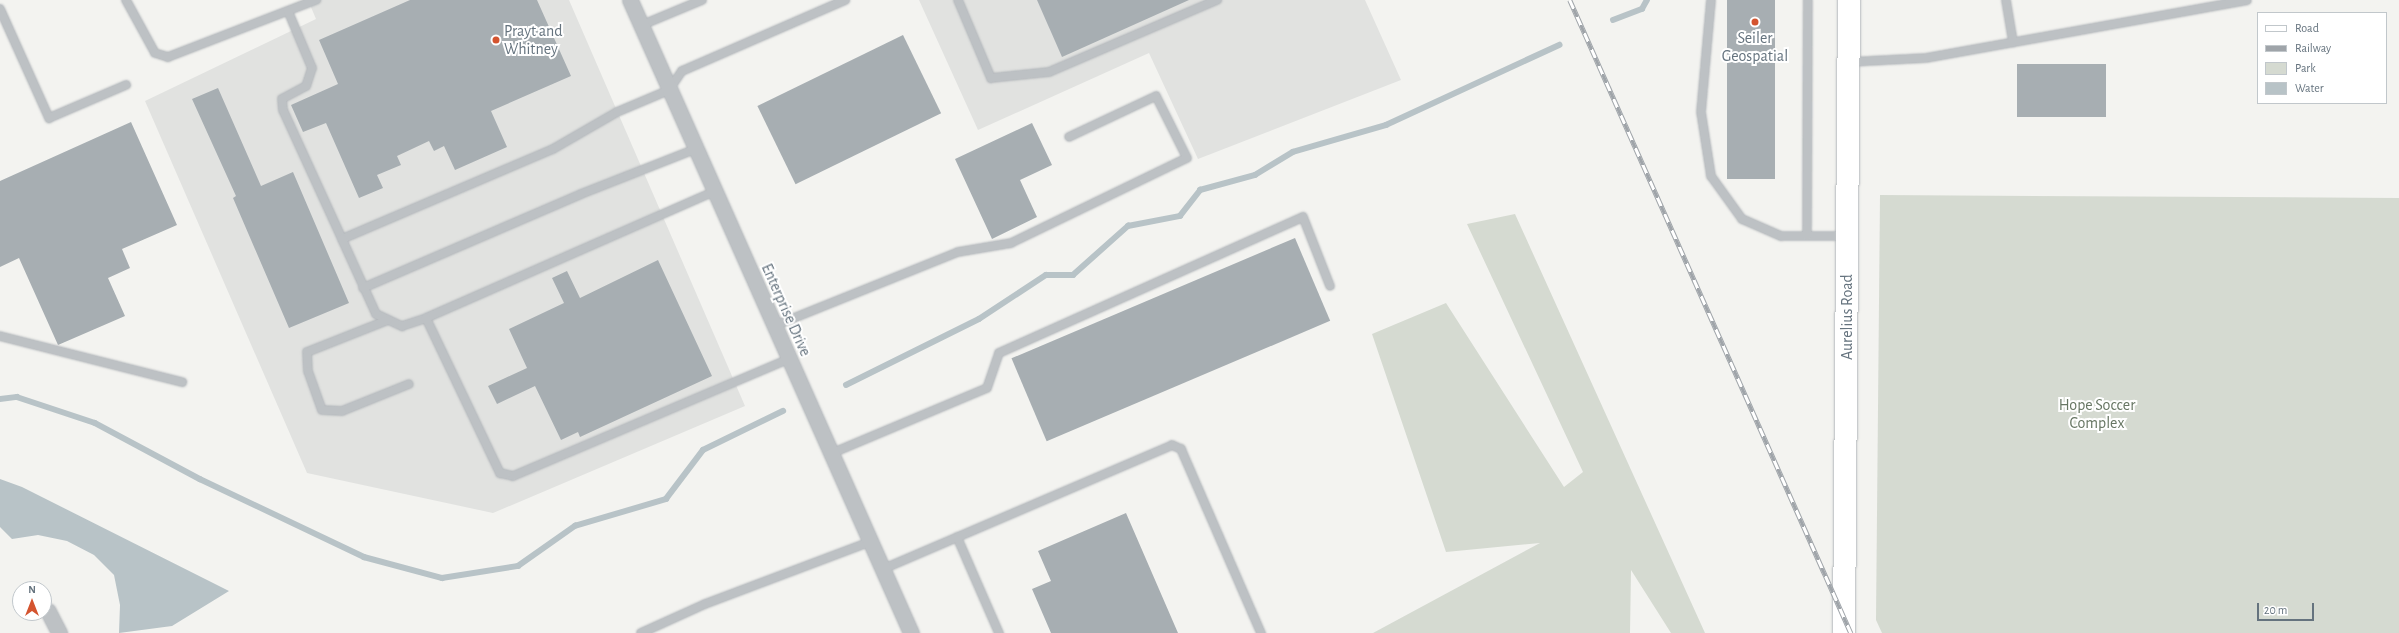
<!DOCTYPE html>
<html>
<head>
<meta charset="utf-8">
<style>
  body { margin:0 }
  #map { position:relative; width:2399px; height:633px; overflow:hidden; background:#f3f3f0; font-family:"Alegreya Sans",sans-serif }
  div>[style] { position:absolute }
  .built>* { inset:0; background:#e1e2e0 }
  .green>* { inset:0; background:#d5dad1 }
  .water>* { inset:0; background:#b8c3c7 }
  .stream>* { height:5.5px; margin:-2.75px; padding:0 2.75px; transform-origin:2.75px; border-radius:2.75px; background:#b8c3c7 }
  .building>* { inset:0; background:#a7aeb2; transform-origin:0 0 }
  .roads { filter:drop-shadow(0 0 1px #b2b6ba) drop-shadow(0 0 1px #b2b6ba) }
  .lane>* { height:8px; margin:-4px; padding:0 4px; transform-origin:4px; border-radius:4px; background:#bdc1c4 }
  .street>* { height:15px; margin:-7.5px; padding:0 7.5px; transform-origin:7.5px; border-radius:7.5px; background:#bdc1c4 }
  .secondary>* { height:22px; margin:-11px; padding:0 11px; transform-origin:11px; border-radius:11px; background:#fff }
  .rail>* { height:4.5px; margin-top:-2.25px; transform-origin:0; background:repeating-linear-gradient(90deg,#fff 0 9px,#9fa4a9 0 18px); box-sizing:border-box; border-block:1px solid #9fa4a9 }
  .dots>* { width:11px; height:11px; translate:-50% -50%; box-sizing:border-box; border:2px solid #fff; border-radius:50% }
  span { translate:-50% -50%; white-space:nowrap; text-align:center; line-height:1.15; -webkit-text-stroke:4px #fff; paint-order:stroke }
  .poi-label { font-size:16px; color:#65737e }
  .left { translate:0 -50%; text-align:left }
  .street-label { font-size:16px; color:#65737e }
  .park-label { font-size:16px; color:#677663 }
  .legend { position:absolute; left:2257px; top:12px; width:130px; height:92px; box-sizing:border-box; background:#fff; border:1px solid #c1c7cb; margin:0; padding:5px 7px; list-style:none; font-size:12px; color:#65737e }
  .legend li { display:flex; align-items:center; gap:8px; height:20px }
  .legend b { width:20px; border:1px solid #c1c7cb }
  .north { position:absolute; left:12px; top:581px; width:40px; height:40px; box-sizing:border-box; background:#fff; border:1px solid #c1c7cb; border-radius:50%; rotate:0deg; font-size:11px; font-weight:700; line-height:16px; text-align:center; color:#65737e }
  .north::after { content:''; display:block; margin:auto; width:14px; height:18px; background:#d4542f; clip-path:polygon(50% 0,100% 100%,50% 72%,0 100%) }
  .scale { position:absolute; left:2257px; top:603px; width:57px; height:18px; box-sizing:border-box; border:2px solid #65737e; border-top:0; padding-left:5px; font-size:12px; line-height:14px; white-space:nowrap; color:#65737e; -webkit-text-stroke:3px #fff; paint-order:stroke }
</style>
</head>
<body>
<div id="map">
  <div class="built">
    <div style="clip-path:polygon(308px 0,569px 0,745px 406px,493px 513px,307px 473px,145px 101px,316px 19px)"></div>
    <div style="clip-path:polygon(919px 0,1365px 0,1401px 80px,1198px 159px,1149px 53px,978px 130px)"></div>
  </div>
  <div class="green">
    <div style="clip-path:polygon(1880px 195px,2399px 198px,2399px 633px,1882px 633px,1876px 620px)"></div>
    <div style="clip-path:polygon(1515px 214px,1705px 633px,1671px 633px,1631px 570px,1630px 633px,1373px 633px,1540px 543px,1446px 552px,1372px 334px,1446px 303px,1564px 487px,1583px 472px,1467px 224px)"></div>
  </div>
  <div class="water">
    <div style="clip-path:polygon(0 479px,22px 487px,229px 591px,172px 626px,119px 633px,120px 605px,114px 575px,94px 555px,67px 541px,38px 535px,12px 539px,0 527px)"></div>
  </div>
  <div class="stream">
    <div style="left:1613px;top:20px;width:31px;rotate:-21deg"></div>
    <div style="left:1642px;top:9px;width:10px;rotate:-61deg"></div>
    <div style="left:846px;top:385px;width:148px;rotate:-26.4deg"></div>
    <div style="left:979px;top:319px;width:80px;rotate:-33.3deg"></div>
    <div style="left:1046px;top:275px;width:27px"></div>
    <div style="left:1073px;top:275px;width:74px;rotate:-41.7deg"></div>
    <div style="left:1128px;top:226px;width:53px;rotate:-10.9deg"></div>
    <div style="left:1180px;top:216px;width:33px;rotate:-52deg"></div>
    <div style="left:1200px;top:190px;width:57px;rotate:-15.3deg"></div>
    <div style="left:1255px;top:175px;width:44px;rotate:-31.2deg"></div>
    <div style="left:1293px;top:152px;width:97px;rotate:-16.2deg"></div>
    <div style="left:1386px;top:125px;width:191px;rotate:-24.8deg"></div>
    <div style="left:0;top:399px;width:17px;rotate:-7deg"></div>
    <div style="left:17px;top:397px;width:82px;rotate:18.4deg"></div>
    <div style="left:95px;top:423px;width:119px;rotate:28.1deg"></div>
    <div style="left:200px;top:479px;width:182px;rotate:25.4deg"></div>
    <div style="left:364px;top:557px;width:81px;rotate:15.1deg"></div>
    <div style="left:442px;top:578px;width:77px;rotate:-9deg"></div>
    <div style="left:518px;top:566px;width:70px;rotate:-35.1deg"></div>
    <div style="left:575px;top:526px;width:95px;rotate:-16.5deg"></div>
    <div style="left:666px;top:499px;width:61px;rotate:-52.9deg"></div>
    <div style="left:703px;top:450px;width:89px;rotate:-26deg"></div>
  </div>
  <div class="building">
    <div style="clip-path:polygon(410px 0,537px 0,571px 76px,491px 111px,507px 147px,455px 170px,444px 146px,434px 151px,429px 141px,397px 156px,401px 165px,377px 175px,383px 188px,359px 198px,326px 123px,303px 132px,291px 105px,338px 84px,319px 40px)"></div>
    <div style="clip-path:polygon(1037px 0,1189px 0,1062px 57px)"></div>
    <div style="left:1727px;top:0;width:48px;height:179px"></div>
    <div style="left:903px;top:35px;width:87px;height:162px;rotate:64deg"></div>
    <div style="left:2017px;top:64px;width:89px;height:53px"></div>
    <div style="clip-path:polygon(218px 88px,261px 186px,293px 172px,349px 303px,289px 328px,233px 198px,236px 196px,192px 99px)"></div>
    <div style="clip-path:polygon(131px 122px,177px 225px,122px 249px,130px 268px,108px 278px,125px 316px,58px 345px,19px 258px,0 267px,0 181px)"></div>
    <div style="clip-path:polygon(1032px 123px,1052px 165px,1020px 180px,1037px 217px,992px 239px,955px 159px)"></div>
    <div style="left:1295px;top:238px;width:90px;height:308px;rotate:67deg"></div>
    <div style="clip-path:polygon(658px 260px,712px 376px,580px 437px,578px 432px,561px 440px,535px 386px,497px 404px,488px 386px,527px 368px,509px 329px,564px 303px,552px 278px,567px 271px,580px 298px)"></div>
    <div style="clip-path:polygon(1126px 513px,1178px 633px,1051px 633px,1032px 589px,1051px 581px,1038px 551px)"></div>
  </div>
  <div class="roads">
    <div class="lane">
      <div style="left:126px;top:0;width:60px;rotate:61.3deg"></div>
      <div style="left:155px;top:53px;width:14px;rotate:17deg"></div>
      <div style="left:168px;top:57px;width:159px;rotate:-21.1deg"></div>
      <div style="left:958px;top:0;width:85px;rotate:67.1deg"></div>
      <div style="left:991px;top:78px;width:58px;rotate:-5.9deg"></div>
      <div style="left:1049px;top:72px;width:183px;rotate:-23.2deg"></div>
      <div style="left:1711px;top:0;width:112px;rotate:95.1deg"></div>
      <div style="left:1701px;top:112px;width:65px;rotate:81.1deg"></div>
      <div style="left:1711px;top:176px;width:53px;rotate:54.2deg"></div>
      <div style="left:1742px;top:219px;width:43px;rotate:23.6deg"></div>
      <div style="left:1781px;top:236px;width:65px"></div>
      <div style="left:2006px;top:0;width:43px;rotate:80.5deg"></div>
      <div style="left:0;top:9px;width:120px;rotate:65.8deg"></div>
      <div style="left:49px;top:118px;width:84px;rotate:-23.2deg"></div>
      <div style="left:288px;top:11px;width:62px;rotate:67.2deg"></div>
      <div style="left:312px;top:68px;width:19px;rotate:108deg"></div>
      <div style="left:306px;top:86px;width:27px;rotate:152deg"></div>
      <div style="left:282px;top:99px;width:11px;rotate:85deg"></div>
      <div style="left:283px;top:110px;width:142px;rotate:65.4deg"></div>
      <div style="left:342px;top:239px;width:229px;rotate:-23.1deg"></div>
      <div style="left:553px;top:149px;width:74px;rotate:-30deg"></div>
      <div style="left:617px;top:112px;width:56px;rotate:-22.9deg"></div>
      <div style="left:669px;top:90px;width:23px;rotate:-56deg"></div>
      <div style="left:682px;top:71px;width:178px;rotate:-23.5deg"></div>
      <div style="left:642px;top:25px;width:65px;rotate:-22.6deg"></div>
      <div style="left:1849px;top:62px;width:77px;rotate:-3deg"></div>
      <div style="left:1926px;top:58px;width:326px;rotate:-10.2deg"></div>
      <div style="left:1807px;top:236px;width:236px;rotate:-89.8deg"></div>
      <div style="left:342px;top:239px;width:82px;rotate:65.6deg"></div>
      <div style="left:376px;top:314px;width:29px;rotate:25deg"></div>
      <div style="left:402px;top:326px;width:25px;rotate:-18deg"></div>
      <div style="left:426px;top:318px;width:313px;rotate:-23.7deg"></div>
      <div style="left:363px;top:288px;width:237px;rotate:-23.3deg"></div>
      <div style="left:581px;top:194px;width:123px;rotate:-21.5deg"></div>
      <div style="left:426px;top:318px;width:172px;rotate:64.5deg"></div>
      <div style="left:500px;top:473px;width:13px;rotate:13deg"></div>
      <div style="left:513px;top:476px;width:299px;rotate:-23deg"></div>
      <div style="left:388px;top:320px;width:87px;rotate:158.4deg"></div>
      <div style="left:307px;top:352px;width:19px;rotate:87deg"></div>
      <div style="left:308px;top:371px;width:41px;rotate:70.3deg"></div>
      <div style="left:322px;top:410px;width:20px;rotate:3deg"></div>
      <div style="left:342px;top:411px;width:72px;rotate:-21.9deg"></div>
      <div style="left:774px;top:326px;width:198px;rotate:-21.9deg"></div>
      <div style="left:958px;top:252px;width:54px;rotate:-9.6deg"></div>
      <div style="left:1011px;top:243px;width:195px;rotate:-25.8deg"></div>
      <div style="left:1187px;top:158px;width:69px;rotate:-116.6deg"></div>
      <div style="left:1156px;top:96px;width:96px;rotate:154.8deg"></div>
      <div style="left:0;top:336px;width:188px;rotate:14.2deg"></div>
      <div style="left:830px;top:454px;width:170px;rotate:-22.8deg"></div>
      <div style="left:987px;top:388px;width:37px;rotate:-71deg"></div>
      <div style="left:999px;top:353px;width:333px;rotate:-24.1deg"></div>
      <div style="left:1303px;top:217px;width:74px;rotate:68.6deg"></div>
      <div style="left:957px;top:537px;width:105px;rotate:66.4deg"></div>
      <div style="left:883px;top:569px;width:314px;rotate:-23.2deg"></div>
      <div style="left:1172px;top:445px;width:10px;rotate:24deg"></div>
      <div style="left:1181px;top:449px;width:201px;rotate:66.5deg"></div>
      <div style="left:641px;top:633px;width:70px;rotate:-24.4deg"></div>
      <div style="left:705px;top:604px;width:175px;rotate:-20.7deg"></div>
    </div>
    <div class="street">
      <div style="left:630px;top:0;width:693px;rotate:66.06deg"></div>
      <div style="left:48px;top:611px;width:25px;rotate:63deg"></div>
    </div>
    <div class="secondary">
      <div style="left:1844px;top:633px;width:633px;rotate:-89.55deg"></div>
    </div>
  </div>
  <div class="rail">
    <div style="left:1570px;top:0;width:693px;rotate:66.06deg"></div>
  </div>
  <div class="dots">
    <div style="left:1755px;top:22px;background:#d4542f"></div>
    <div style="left:496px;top:40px;background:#d4542f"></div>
  </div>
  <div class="poi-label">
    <span class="left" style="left:504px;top:40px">Prayt and<br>Whitney</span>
    <span style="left:1755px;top:47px">Seiler<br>Geospatial</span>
  </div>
  <div class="street-label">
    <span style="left:786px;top:310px;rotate:66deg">Enterprise Drive</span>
    <span style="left:1847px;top:317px;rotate:-90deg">Aurelius Road</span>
  </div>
  <div class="park-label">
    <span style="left:2097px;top:414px">Hope Soccer<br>Complex</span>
  </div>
  <ul class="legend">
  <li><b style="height:5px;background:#fff"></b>Road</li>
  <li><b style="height:5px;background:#9fa4a9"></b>Railway</li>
  <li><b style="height:11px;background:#d5dad1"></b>Park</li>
  <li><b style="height:11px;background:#b8c3c7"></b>Water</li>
  </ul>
  <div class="north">N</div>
  <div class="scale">20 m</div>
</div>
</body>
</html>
